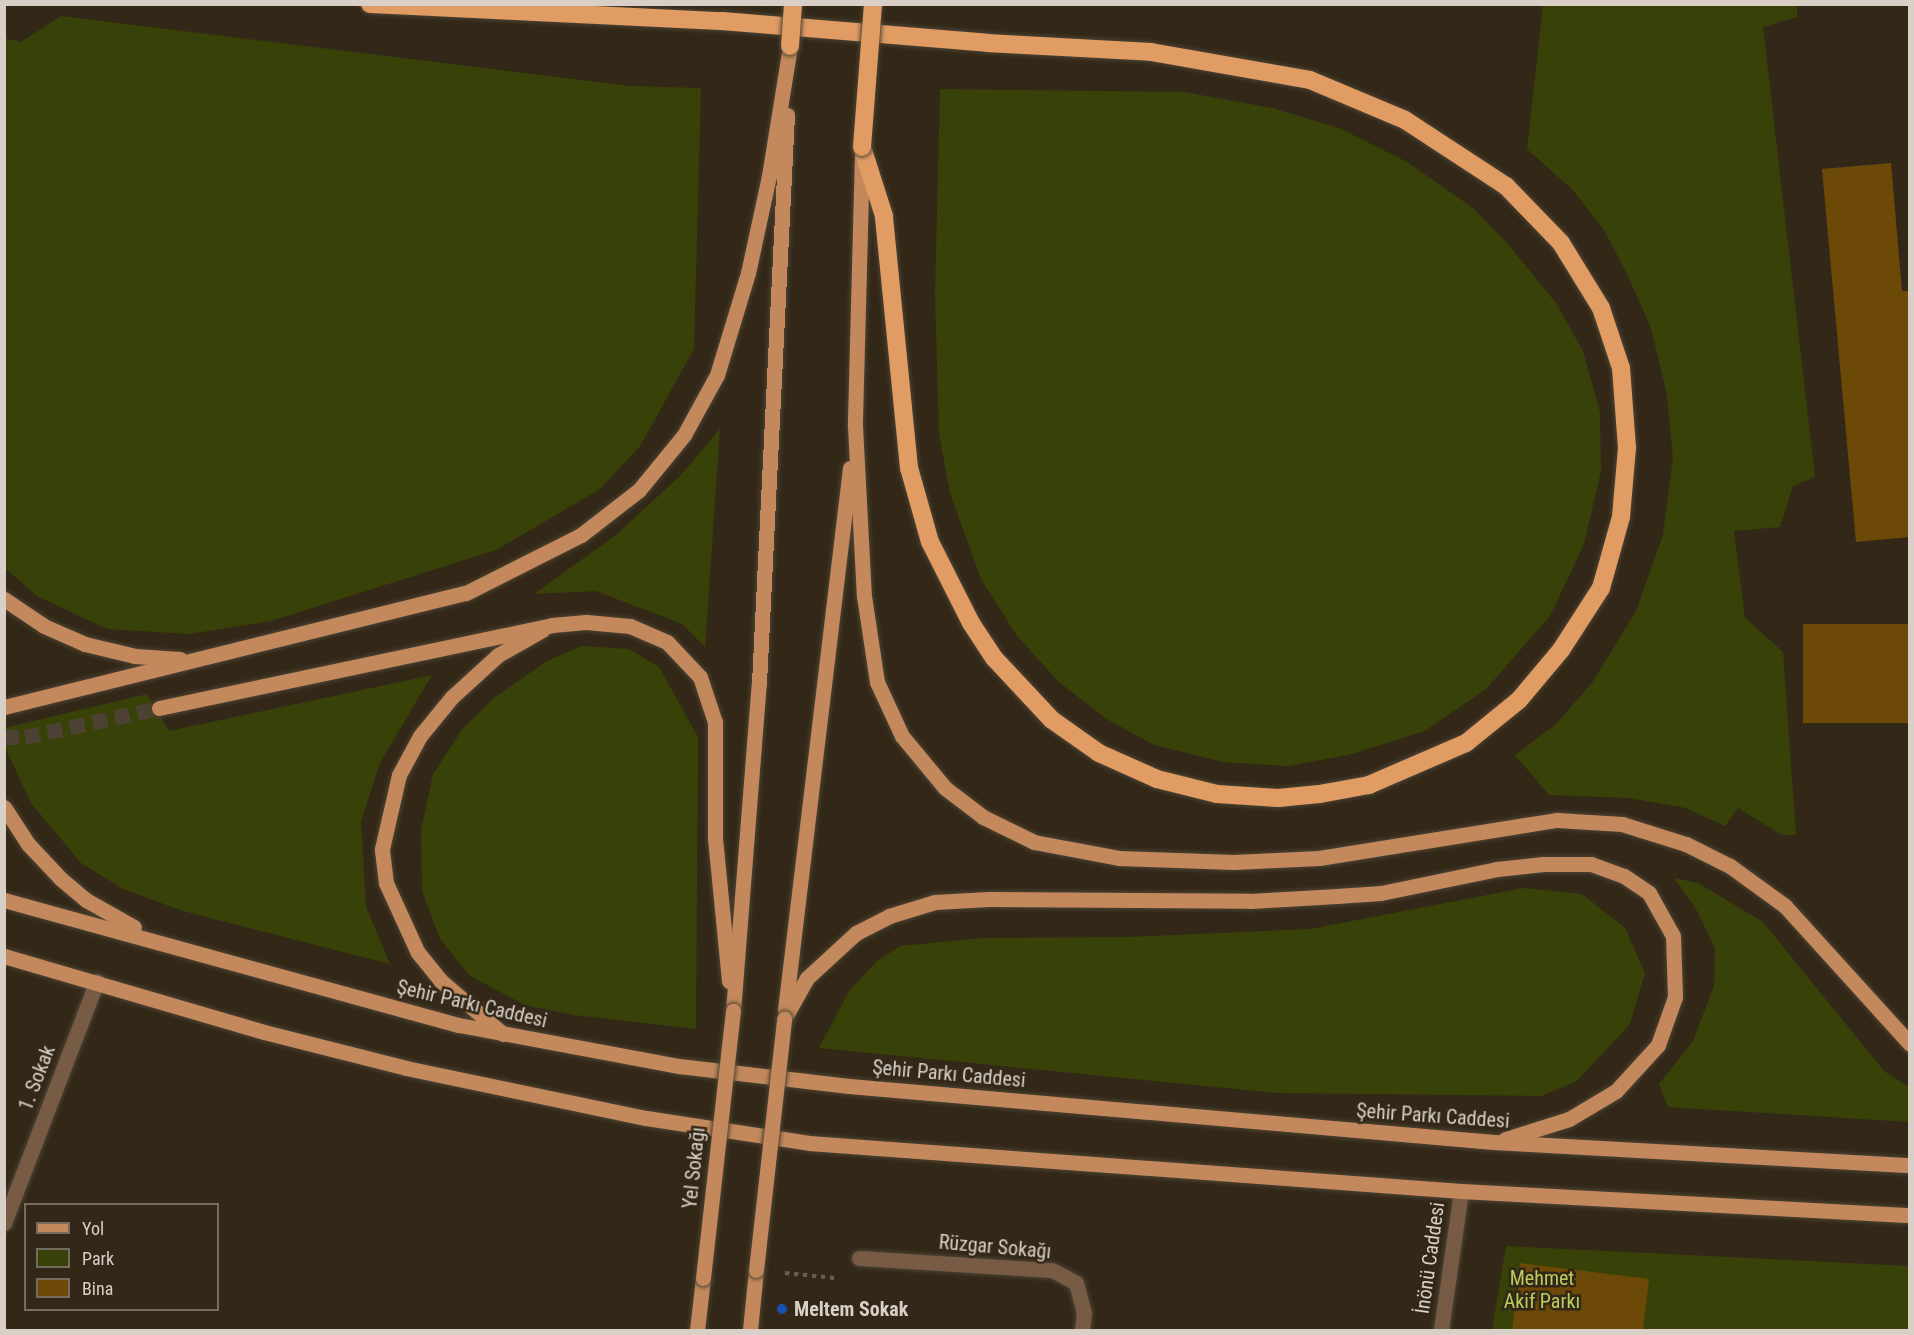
<!DOCTYPE html>
<html>
<head>
<meta charset="utf-8">
<style>
  body { margin:0 }
  #map { position:relative; width:1914px; height:1335px; overflow:hidden; background:#332818; font-family:"Roboto Condensed",sans-serif }
  div>[style] { position:absolute }
  .green>* { inset:0; background:#384107 }
  .building>* { inset:0; background:#6d4908; transform-origin:0 0 }
  .major-tunnel>* { height:15px; margin-top:-7.5px; transform-origin:0; background:repeating-linear-gradient(90deg,#4c4132 0 15px,transparent 0 23px) }
  .path>* { height:4px; margin-top:-2px; transform-origin:0; background:repeating-linear-gradient(90deg,#695f51 0 4.5px,transparent 0 9px) }
  .roads { filter:drop-shadow(0 0 2px #4d4334) drop-shadow(0 0 2px #4d4334) }
  .minor>* { height:15px; margin:-7.5px; padding:0 7.5px; transform-origin:7.5px; border-radius:7.5px; background:#775b45 }
  .major>* { height:15px; margin:-7.5px; padding:0 7.5px; transform-origin:7.5px; border-radius:7.5px; background:#c3895c }
  .highway>* { height:18px; margin:-9px; padding:0 9px; transform-origin:9px; border-radius:9px; background:#e19c64 }
  .bridges { filter:drop-shadow(0 0 2px #4d4334) drop-shadow(0 0 2px #4d4334) }
  .major-bridge>* { height:15px; margin:-7.5px; padding:0 7.5px; transform-origin:7.5px; border-radius:7.5px; background:#c3895c }
  .highway-bridge>* { height:18px; margin:-9px; padding:0 9px; transform-origin:9px; border-radius:9px; background:#e19c64 }
  .dots>* { width:16px; height:16px; translate:-50% -50%; box-sizing:border-box; border:3px solid #332818; border-radius:50% }
  span { translate:-50% -50%; white-space:nowrap; text-align:center; line-height:1.15; -webkit-text-stroke:5px #332818; paint-order:stroke }
  .street-label { font-size:20px; color:#d8d0c7 }
  .park-label { font-size:20px; color:#b9cd5d }
  .poi-label { font-size:20px; color:#d8d0c7; font-weight:700 }
  .left { translate:0 -50%; text-align:left }
  .frame { position:absolute; inset:0; border:6px solid #d8d0c7; pointer-events:none }
  .legend { position:absolute; left:24px; top:1203px; width:195px; height:108px; box-sizing:border-box; background:#332818; border:2px solid #756b5e; margin:0; padding:8px 10px; list-style:none; font-size:18px; color:#d8d0c7 }
  .legend li { display:flex; align-items:center; gap:12px; height:30px }
  .legend b { width:30px; border:2px solid #756b5e }
</style>
</head>
<body>
<div id="map">
  <div class="green">
    <div style="clip-path:polygon(1543px 5px,1797px 5px,1797px 17px,1763px 27px,1815px 477px,1793px 486px,1780px 527px,1734px 531px,1745px 618px,1783px 652px,1796px 835px,1782px 835px,1738px 808px,1725px 826px,1686px 808px,1629px 798px,1549px 795px,1515px 755px,1556px 724px,1592px 683px,1636px 611px,1663px 535px,1673px 458px,1667px 395px,1651px 328px,1627px 274px,1604px 230px,1572px 189px,1527px 149px)"></div>
    <div style="clip-path:polygon(61px 16px,630px 86px,701px 88px,694px 349px,640px 446px,600px 489px,496px 550px,271px 621px,189px 634px,107px 629px,37px 596px,5px 568px,4px 38px,21px 42px)"></div>
    <div style="clip-path:polygon(940px 89px,1184px 92px,1272px 108px,1339px 128px,1407px 162px,1473px 208px,1508px 244px,1556px 303px,1583px 351px,1600px 412px,1601px 471px,1584px 544px,1550px 616px,1486px 689px,1425px 731px,1348px 755px,1288px 766px,1223px 762px,1154px 745px,1105px 718px,1059px 682px,1017px 636px,981px 579px,950px 493px,939px 434px,935px 295px)"></div>
    <div style="clip-path:polygon(720px 429px,705px 647px,682px 624px,596px 591px,534px 594px,616px 535px,681px 475px)"></div>
    <div style="clip-path:polygon(582px 646px,629px 649px,659px 667px,698px 737px,696px 1029px,574px 1015px,525px 1005px,470px 976px,440px 939px,422px 891px,421px 830px,433px 774px,463px 728px,494px 698px,547px 661px)"></div>
    <div style="clip-path:polygon(432px 675px,380px 763px,361px 821px,366px 907px,390px 964px,183px 911px,123px 889px,81px 863px,31px 803px,5px 747px,4px 728px,147px 694px,169px 731px)"></div>
    <div style="clip-path:polygon(1674px 878px,1698px 883px,1763px 922px,1884px 1071px,1909px 1087px,1909px 1122px,1668px 1107px,1659px 1084px,1693px 1041px,1714px 986px,1715px 948px,1696px 909px)"></div>
    <div style="clip-path:polygon(1524px 888px,1582px 894px,1625px 928px,1645px 973px,1630px 1024px,1577px 1081px,1541px 1096px,1276px 1093px,819px 1048px,849px 991px,877px 961px,900px 946px,983px 938px,1127px 937px,1310px 929px)"></div>
    <div style="clip-path:polygon(1506px 1246px,1909px 1266px,1909px 1330px,1492px 1330px)"></div>
  </div>
  <div class="building">
    <div style="clip-path:polygon(1891px 163px,1902px 291px,1910px 291px,1910px 537px,1856px 542px,1822px 169px)"></div>
    <div style="left:1910px;top:624px;width:99px;height:107px;rotate:90deg"></div>
    <div style="clip-path:polygon(1520px 1263px,1649px 1279px,1643px 1330px,1512px 1330px)"></div>
  </div>
  <div class="major-tunnel">
    <div style="left:4px;top:737px;width:21px"></div>
    <div style="left:25px;top:737px;width:137px;rotate:-12.2deg"></div>
  </div>
  <div class="path">
    <div style="left:785px;top:1273px;width:50px;rotate:5.7deg"></div>
  </div>
  <div class="roads">
    <div class="minor">
      <div style="left:4px;top:1223px;width:259px;rotate:-69deg"></div>
      <div style="left:859px;top:1258px;width:193px;rotate:3.6deg"></div>
      <div style="left:1052px;top:1270px;width:27px;rotate:28deg"></div>
      <div style="left:1076px;top:1283px;width:31px;rotate:75deg"></div>
      <div style="left:1084px;top:1313px;width:17px;rotate:97deg"></div>
      <div style="left:1441px;top:1330px;width:140px;rotate:-81.8deg"></div>
    </div>
    <div class="major">
      <div style="left:862px;top:153px;width:273px;rotate:91.5deg"></div>
      <div style="left:855px;top:426px;width:170px;rotate:87deg"></div>
      <div style="left:864px;top:596px;width:87px;rotate:81.4deg"></div>
      <div style="left:877px;top:682px;width:60px;rotate:65.2deg"></div>
      <div style="left:902px;top:736px;width:67px;rotate:50.4deg"></div>
      <div style="left:945px;top:788px;width:48px;rotate:37.3deg"></div>
      <div style="left:983px;top:817px;width:57px;rotate:26.1deg"></div>
      <div style="left:1034px;top:842px;width:86px;rotate:10.7deg"></div>
      <div style="left:1119px;top:858px;width:115px;rotate:2deg"></div>
      <div style="left:1234px;top:862px;width:85px;rotate:-2.7deg"></div>
      <div style="left:1319px;top:858px;width:241px;rotate:-9.1deg"></div>
      <div style="left:1557px;top:820px;width:65px;rotate:3.5deg"></div>
      <div style="left:1622px;top:824px;width:67px;rotate:17.4deg"></div>
      <div style="left:1686px;top:844px;width:49px;rotate:26.6deg"></div>
      <div style="left:1730px;top:866px;width:68px;rotate:36deg"></div>
      <div style="left:1785px;top:906px;width:186px;rotate:47.8deg"></div>
      <div style="left:4px;top:599px;width:48px;rotate:34deg"></div>
      <div style="left:44px;top:626px;width:45px;rotate:23.7deg"></div>
      <div style="left:85px;top:644px;width:51px;rotate:13.5deg"></div>
      <div style="left:135px;top:656px;width:45px;rotate:3.8deg"></div>
      <div style="left:4px;top:707px;width:476px;rotate:-13.9deg"></div>
      <div style="left:466px;top:593px;width:129px;rotate:-26.8deg"></div>
      <div style="left:581px;top:535px;width:73px;rotate:-37.8deg"></div>
      <div style="left:639px;top:490px;width:71px;rotate:-50.7deg"></div>
      <div style="left:684px;top:435px;width:68px;rotate:-61.2deg"></div>
      <div style="left:717px;top:375px;width:107px;rotate:-73.1deg"></div>
      <div style="left:748px;top:273px;width:99px;rotate:-77.8deg"></div>
      <div style="left:769px;top:176px;width:132px;rotate:-80.8deg"></div>
      <div style="left:159px;top:708px;width:402px;rotate:-11.9deg"></div>
      <div style="left:552px;top:625px;width:34px;rotate:-5deg"></div>
      <div style="left:586px;top:622px;width:44px;rotate:5.2deg"></div>
      <div style="left:630px;top:626px;width:40px;rotate:23.4deg"></div>
      <div style="left:667px;top:642px;width:48px;rotate:46.7deg"></div>
      <div style="left:700px;top:677px;width:47px;rotate:71.6deg"></div>
      <div style="left:715px;top:722px;width:116px;rotate:90deg"></div>
      <div style="left:715px;top:838px;width:144px;rotate:84.4deg"></div>
      <div style="left:4px;top:807px;width:44px;rotate:57deg"></div>
      <div style="left:28px;top:844px;width:48px;rotate:46.7deg"></div>
      <div style="left:61px;top:879px;width:33px;rotate:40deg"></div>
      <div style="left:86px;top:900px;width:55px;rotate:29.4deg"></div>
      <div style="left:4px;top:900px;width:472px;rotate:15.4deg"></div>
      <div style="left:459px;top:1025px;width:224px;rotate:10.6deg"></div>
      <div style="left:679px;top:1066px;width:171px;rotate:6.7deg"></div>
      <div style="left:849px;top:1086px;width:647px;rotate:4.96deg"></div>
      <div style="left:1494px;top:1142px;width:417px;rotate:3.2deg"></div>
      <div style="left:4px;top:956px;width:271px;rotate:16.3deg"></div>
      <div style="left:264px;top:1032px;width:146px;rotate:14.2deg"></div>
      <div style="left:406px;top:1068px;width:245px;rotate:11.8deg"></div>
      <div style="left:646px;top:1118px;width:165px;rotate:8.7deg"></div>
      <div style="left:809px;top:1143px;width:654px;rotate:4.21deg"></div>
      <div style="left:1461px;top:1191px;width:450px;rotate:3.1deg"></div>
      <div style="left:785px;top:1010px;width:546px;rotate:-83.16deg"></div>
      <div style="left:733px;top:1011px;width:329px;rotate:-85.5deg"></div>
      <div style="left:759px;top:683px;width:569px;rotate:-87.18deg"></div>
      <div style="left:784px;top:1019px;width:47px;rotate:-60.7deg"></div>
      <div style="left:807px;top:978px;width:67px;rotate:-42.6deg"></div>
      <div style="left:856px;top:933px;width:37px;rotate:-27deg"></div>
      <div style="left:889px;top:916px;width:48px;rotate:-16.9deg"></div>
      <div style="left:935px;top:902px;width:54px;rotate:-3.2deg"></div>
      <div style="left:989px;top:899px;width:261px;rotate:0.4deg"></div>
      <div style="left:1250px;top:901px;width:87px;rotate:-3.3deg"></div>
      <div style="left:1337px;top:896px;width:44px;rotate:-3.9deg"></div>
      <div style="left:1381px;top:893px;width:118px;rotate:-11.7deg"></div>
      <div style="left:1497px;top:869px;width:47px;rotate:-6.1deg"></div>
      <div style="left:1544px;top:864px;width:47px"></div>
      <div style="left:1591px;top:864px;width:35px;rotate:20deg"></div>
      <div style="left:1624px;top:876px;width:30px;rotate:34deg"></div>
      <div style="left:1649px;top:893px;width:49px;rotate:60.8deg"></div>
      <div style="left:1673px;top:936px;width:61px;rotate:88.1deg"></div>
      <div style="left:1675px;top:997px;width:51px;rotate:109.5deg"></div>
      <div style="left:1658px;top:1045px;width:62px;rotate:132.4deg"></div>
      <div style="left:1616px;top:1091px;width:55px;rotate:149.2deg"></div>
      <div style="left:1569px;top:1119px;width:67px;rotate:162.6deg"></div>
      <div style="left:503px;top:1034px;width:82px;rotate:-139.5deg"></div>
      <div style="left:441px;top:981px;width:36px;rotate:-129deg"></div>
      <div style="left:418px;top:953px;width:77px;rotate:-114.6deg"></div>
      <div style="left:386px;top:883px;width:34px;rotate:-97deg"></div>
      <div style="left:382px;top:849px;width:76px;rotate:-77.1deg"></div>
      <div style="left:399px;top:775px;width:44px;rotate:-61.7deg"></div>
      <div style="left:420px;top:736px;width:50px;rotate:-50.6deg"></div>
      <div style="left:452px;top:697px;width:62px;rotate:-42.4deg"></div>
      <div style="left:498px;top:655px;width:51px;rotate:-29.6deg"></div>
      <div style="left:697px;top:1330px;width:52px;rotate:-83.4deg"></div>
      <div style="left:750px;top:1330px;width:60px;rotate:-84.3deg"></div>
    </div>
    <div class="highway">
      <div style="left:370px;top:4px;width:352px;rotate:2.8deg"></div>
      <div style="left:722px;top:21px;width:266px;rotate:4.7deg"></div>
      <div style="left:987px;top:43px;width:164px;rotate:3.1deg"></div>
      <div style="left:1151px;top:52px;width:161px;rotate:10deg"></div>
      <div style="left:1310px;top:80px;width:103px;rotate:22.8deg"></div>
      <div style="left:1405px;top:120px;width:121px;rotate:33.2deg"></div>
      <div style="left:1506px;top:186px;width:79px;rotate:46deg"></div>
      <div style="left:1561px;top:243px;width:76px;rotate:58.4deg"></div>
      <div style="left:1601px;top:308px;width:63px;rotate:71.6deg"></div>
      <div style="left:1621px;top:368px;width:80px;rotate:85.7deg"></div>
      <div style="left:1627px;top:448px;width:69px;rotate:95deg"></div>
      <div style="left:1621px;top:517px;width:74px;rotate:105.7deg"></div>
      <div style="left:1601px;top:588px;width:74px;rotate:122.8deg"></div>
      <div style="left:1561px;top:650px;width:65px;rotate:130deg"></div>
      <div style="left:1519px;top:700px;width:68px;rotate:140.9deg"></div>
      <div style="left:1466px;top:743px;width:106px;rotate:156.6deg"></div>
      <div style="left:1369px;top:785px;width:51px;rotate:169.8deg"></div>
      <div style="left:1319px;top:794px;width:41px;rotate:174.4deg"></div>
      <div style="left:1278px;top:798px;width:61px;rotate:-176.2deg"></div>
      <div style="left:1217px;top:794px;width:62px;rotate:-166deg"></div>
      <div style="left:1157px;top:779px;width:64px;rotate:-155.9deg"></div>
      <div style="left:1099px;top:753px;width:57px;rotate:-144.9deg"></div>
      <div style="left:1052px;top:720px;width:85px;rotate:-133.1deg"></div>
      <div style="left:994px;top:658px;width:42px;rotate:-123.3deg"></div>
      <div style="left:971px;top:623px;width:91px;rotate:-116.8deg"></div>
      <div style="left:930px;top:542px;width:77px;rotate:-105.8deg"></div>
      <div style="left:909px;top:468px;width:253px;rotate:-95.7deg"></div>
      <div style="left:884px;top:216px;width:72px;rotate:-107.7deg"></div>
    </div>
  </div>
  <div class="bridges">
    <div class="major-bridge">
      <div style="left:756px;top:1270px;width:253px;rotate:-83.6deg"></div>
      <div style="left:703px;top:1278px;width:269px;rotate:-83.6deg"></div>
    </div>
    <div class="highway-bridge">
      <div style="left:790px;top:46px;width:42px;rotate:-85.9deg"></div>
      <div style="left:862px;top:147px;width:143px;rotate:-85.6deg"></div>
    </div>
  </div>
  <div class="dots">
    <div style="left:782px;top:1309px;background:#1a4fb4"></div>
  </div>
  <div class="street-label">
    <span style="left:472px;top:1004px;rotate:13deg">Şehir Parkı Caddesi</span>
    <span style="left:949px;top:1074px;rotate:5deg">Şehir Parkı Caddesi</span>
    <span style="left:37px;top:1078px;rotate:-69deg">1. Sokak</span>
    <span style="left:1433px;top:1116px;rotate:4deg">Şehir Parkı Caddesi</span>
    <span style="left:694px;top:1168px;rotate:-84deg">Yel Sokağı</span>
    <span style="left:995px;top:1247px;rotate:5deg">Rüzgar Sokağı</span>
    <span style="left:1430px;top:1258px;rotate:-82deg">İnönü Caddesi</span>
  </div>
  <div class="park-label">
    <span style="left:1542px;top:1290px">Mehmet<br>Akif Parkı</span>
  </div>
  <div class="poi-label">
    <span class="left" style="left:794px;top:1309px">Meltem Sokak</span>
  </div>
  <div class="frame"></div>
  <ul class="legend">
  <li><b style="height:8px;background:#c3895c"></b>Yol</li>
  <li><b style="height:16px;background:#384107"></b>Park</li>
  <li><b style="height:16px;background:#6d4908"></b>Bina</li>
  </ul>
</div>
</body>
</html>
